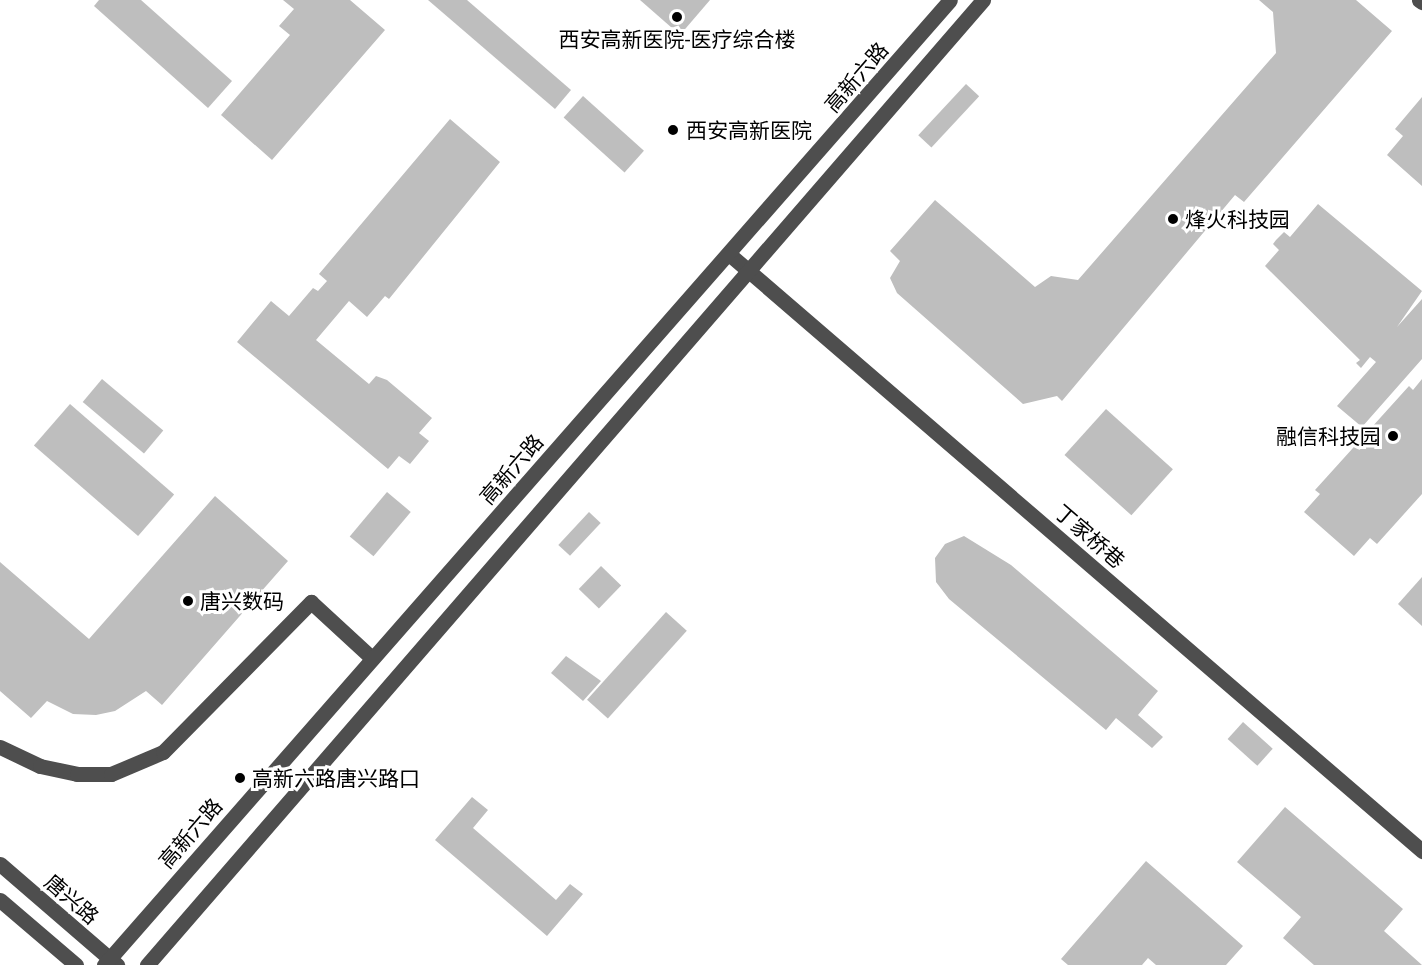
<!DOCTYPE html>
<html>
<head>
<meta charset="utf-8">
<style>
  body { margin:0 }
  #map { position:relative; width:1422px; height:965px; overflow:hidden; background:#fff; font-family:Ubuntu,"Noto Sans SC",sans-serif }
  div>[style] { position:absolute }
  .building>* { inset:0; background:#bebebe; transform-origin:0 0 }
  .minor>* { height:15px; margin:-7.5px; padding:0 7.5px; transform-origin:7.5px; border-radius:7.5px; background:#4e4e4e }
  .dots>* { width:16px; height:16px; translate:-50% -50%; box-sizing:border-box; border:3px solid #fff; border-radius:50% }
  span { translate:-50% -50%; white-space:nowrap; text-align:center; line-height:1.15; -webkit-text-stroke:6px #fff; paint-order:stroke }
  .poi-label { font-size:21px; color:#000 }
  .left { translate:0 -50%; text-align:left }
  .right { translate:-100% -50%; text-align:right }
  .street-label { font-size:21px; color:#000 }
</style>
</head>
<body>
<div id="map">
  <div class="building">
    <div style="clip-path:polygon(99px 0,141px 0,232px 81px,208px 108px,94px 6px)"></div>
    <div style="clip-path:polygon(283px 0,350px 0,385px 30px,272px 160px,221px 115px,290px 35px,279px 26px,294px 9px)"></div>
    <div style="clip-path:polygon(428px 0,467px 0,571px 90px,555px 109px)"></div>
    <div style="clip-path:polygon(640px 0,710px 0,680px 35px)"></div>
    <div style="clip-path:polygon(1259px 0,1356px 0,1392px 31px,1244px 202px,1235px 195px,1062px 401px,1057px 396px,1023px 404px,897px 293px,890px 278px,900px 261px,890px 251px,935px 200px,1035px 287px,1051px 276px,1078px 280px,1276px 53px,1273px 12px)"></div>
    <div style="left:966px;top:84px;width:18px;height:70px;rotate:43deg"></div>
    <div style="left:583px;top:96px;width:82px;height:29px;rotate:42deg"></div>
    <div style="clip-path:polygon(1422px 97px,1422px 186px,1387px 155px,1403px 136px,1395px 129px)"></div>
    <div style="clip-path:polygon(450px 119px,500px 162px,389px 299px,385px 296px,367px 317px,349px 301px,316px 340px,369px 384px,376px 376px,387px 380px,432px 418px,419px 433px,429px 441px,410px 464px,399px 456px,388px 469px,237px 342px,271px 301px,289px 316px,313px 288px,318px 291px,327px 281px,319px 274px)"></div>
    <div style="clip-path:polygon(1318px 204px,1422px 291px,1397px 327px,1422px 299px,1422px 359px,1362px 427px,1337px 406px,1376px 362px,1370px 357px,1361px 368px,1356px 363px,1360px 360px,1265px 266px,1279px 250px,1273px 244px,1276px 240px,1284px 232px,1290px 237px)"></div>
    <div style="left:102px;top:379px;width:80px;height:30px;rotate:40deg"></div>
    <div style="clip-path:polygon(1422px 379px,1422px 494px,1377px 544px,1370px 538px,1354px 556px,1304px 512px,1320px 494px,1315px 490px,1409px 386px,1413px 390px)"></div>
    <div style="left:70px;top:404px;width:138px;height:55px;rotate:41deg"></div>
    <div style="left:1106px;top:409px;width:90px;height:62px;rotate:42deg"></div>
    <div style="left:387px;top:492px;width:31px;height:58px;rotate:40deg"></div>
    <div style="clip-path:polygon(215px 496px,288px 561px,162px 705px,146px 691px,115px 711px,96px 715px,73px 714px,47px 701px,31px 718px,0 691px,0 562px,89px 639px)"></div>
    <div style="left:589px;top:512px;width:16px;height:45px;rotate:43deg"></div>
    <div style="clip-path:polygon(964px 536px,1011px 565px,1158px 691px,1138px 715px,1163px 737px,1152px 748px,1116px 718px,1106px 730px,949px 599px,936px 582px,935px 558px,945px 544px)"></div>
    <div style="left:601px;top:566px;width:28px;height:32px;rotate:44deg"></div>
    <div style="clip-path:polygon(1422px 577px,1422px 626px,1398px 604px)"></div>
    <div style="left:666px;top:612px;width:28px;height:118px;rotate:42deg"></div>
    <div style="clip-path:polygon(566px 656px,601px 681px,583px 701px,551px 673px)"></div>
    <div style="left:1243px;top:722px;width:40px;height:23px;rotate:42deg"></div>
    <div style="clip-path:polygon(472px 797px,488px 810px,473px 828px,556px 900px,570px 884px,583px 894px,547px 936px,435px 840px)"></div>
    <div style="clip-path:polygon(1285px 807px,1403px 909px,1384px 931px,1422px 965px,1314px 965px,1283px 938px,1301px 917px,1237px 862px)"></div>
    <div style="clip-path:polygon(1146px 861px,1243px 946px,1226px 965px,1156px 965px,1148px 958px,1142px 965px,1068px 965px,1061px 959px)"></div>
  </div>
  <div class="minor">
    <div style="left:1419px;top:0;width:4px;rotate:34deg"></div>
    <div style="left:729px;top:254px;width:915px;rotate:40.74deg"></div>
    <div style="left:0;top:747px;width:44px;rotate:25.4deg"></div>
    <div style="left:40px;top:766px;width:38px;rotate:12deg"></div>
    <div style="left:77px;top:774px;width:34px"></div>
    <div style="left:111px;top:774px;width:56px;rotate:-22.9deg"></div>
    <div style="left:163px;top:752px;width:211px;rotate:-45.4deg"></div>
    <div style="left:311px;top:602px;width:83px;rotate:42.6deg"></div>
    <div style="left:0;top:864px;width:155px;rotate:40.8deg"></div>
    <div style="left:0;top:900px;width:100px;rotate:40.5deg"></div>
    <div style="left:104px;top:965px;width:1283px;rotate:-48.76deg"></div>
    <div style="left:147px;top:965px;width:1277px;rotate:-49.1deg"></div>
  </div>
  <div class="dots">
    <div style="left:677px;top:17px;background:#000"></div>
    <div style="left:673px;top:130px;background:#000"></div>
    <div style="left:1173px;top:219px;background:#000"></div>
    <div style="left:1393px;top:436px;background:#000"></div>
    <div style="left:188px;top:601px;background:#000"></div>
    <div style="left:240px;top:778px;background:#000"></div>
  </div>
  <div class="poi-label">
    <span style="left:677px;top:39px">西安高新医院-医疗综合楼</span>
    <span class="left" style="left:686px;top:130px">西安高新医院</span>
    <span class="left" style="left:1185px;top:219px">烽火科技园</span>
    <span class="right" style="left:1381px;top:436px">融信科技园</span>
    <span class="left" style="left:200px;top:601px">唐兴数码</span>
    <span class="left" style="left:252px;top:778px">高新六路唐兴路口</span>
  </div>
  <div class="street-label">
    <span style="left:856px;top:77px;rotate:-49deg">高新六路</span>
    <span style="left:511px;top:469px;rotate:-49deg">高新六路</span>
    <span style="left:1090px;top:536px;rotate:41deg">丁家桥巷</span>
    <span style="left:190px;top:833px;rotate:-49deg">高新六路</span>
    <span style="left:72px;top:899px;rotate:41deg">唐兴路</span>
  </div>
</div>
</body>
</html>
